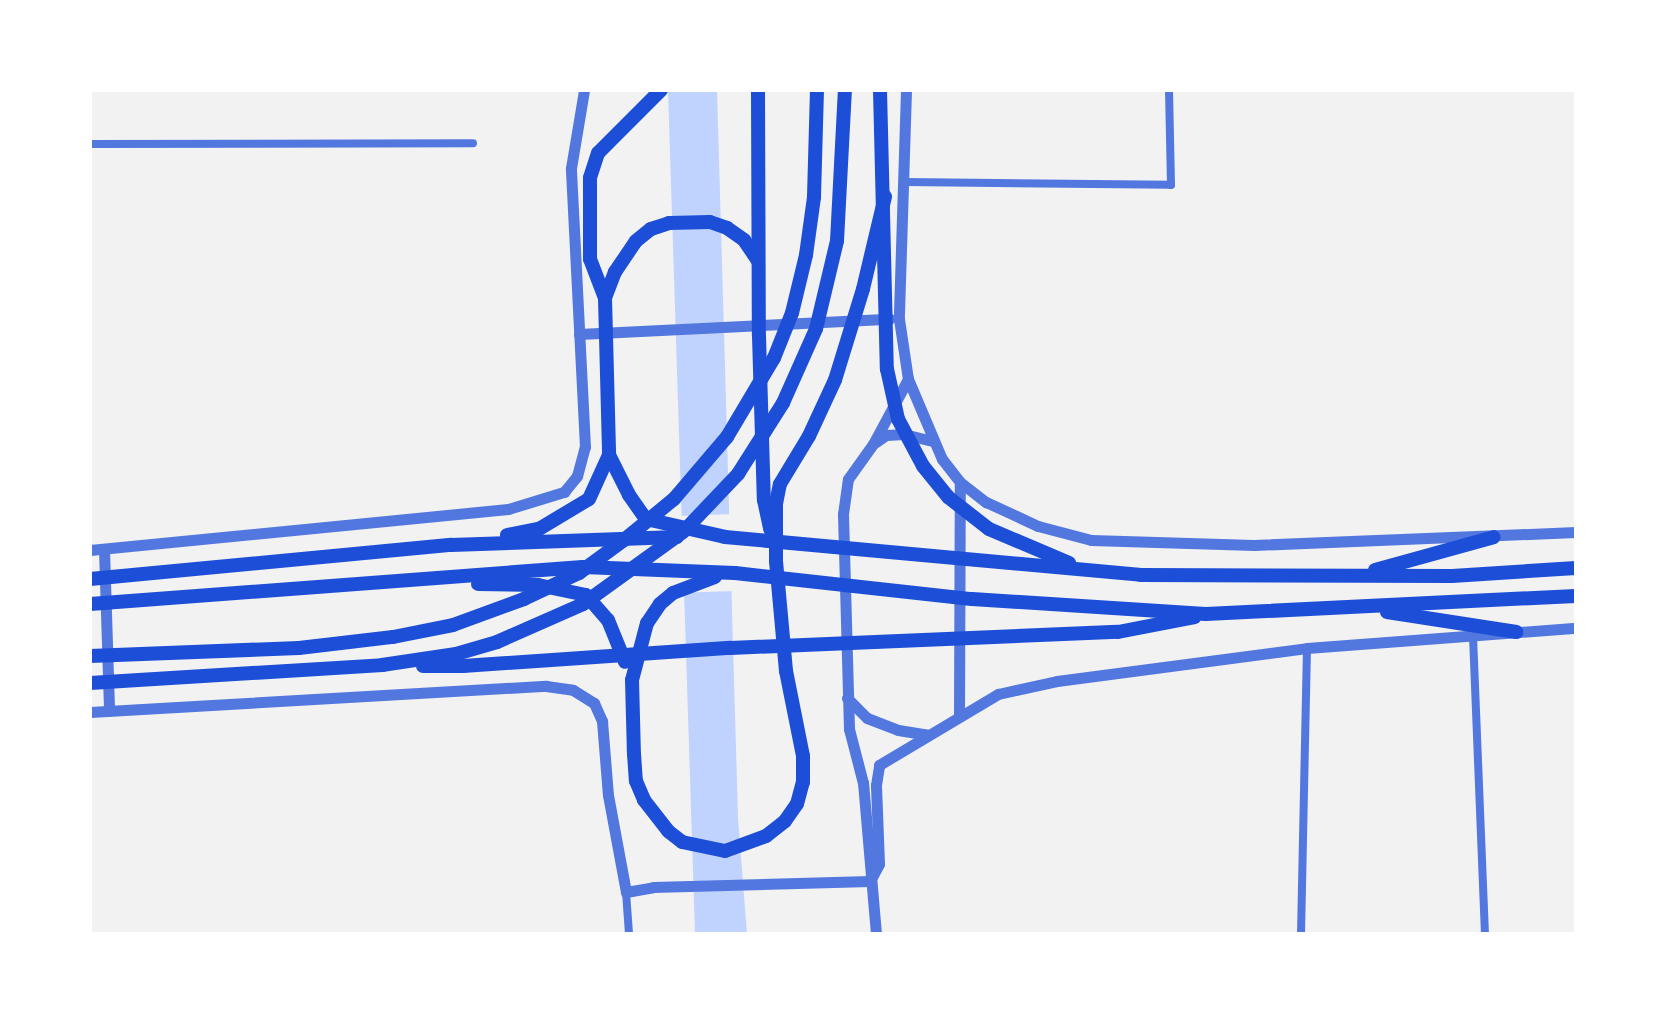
<!DOCTYPE html>
<html>
<head>
<meta charset="utf-8">
<style>
  body { margin:0 }
  #map { position:relative; width:1666px; height:1024px; overflow:hidden; background:#f2f2f2; font-family:"PT Sans",sans-serif }
  div>[style] { position:absolute }
  .water>* { inset:0; background:#bfd3fe }
  .pier>* { inset:0; background:#f2f2f2; transform-origin:0 0 }
  .minor>* { height:8px; margin:-4px; padding:0 4px; transform-origin:4px; border-radius:4px; background:#5277de }
  .tertiary>* { height:11px; margin:-5.5px; padding:0 5.5px; transform-origin:5.5px; border-radius:5.5px; background:#5277de }
  .trunk>* { height:14px; margin:-7px; padding:0 7px; transform-origin:7px; border-radius:7px; background:#1d4ed8 }
  span { translate:-50% -50%; white-space:nowrap; text-align:center; line-height:1.15; -webkit-text-stroke:8px #fff; paint-order:stroke }
  .frame { position:absolute; inset:0; border:92px solid #fff; pointer-events:none }
</style>
</head>
<body>
<div id="map">
  <div class="water">
    <div style="clip-path:polygon(668px 90px,717px 90px,738px 818px,747px 934px,695px 934px)"></div>
  </div>
  <div class="pier">
    <div style="left:733px;top:514px;width:77px;height:55px;rotate:88deg"></div>
  </div>
  <div class="minor">
    <div style="left:90px;top:144px;width:383px;rotate:-0.1deg"></div>
    <div style="left:905px;top:182px;width:266px;rotate:0.6deg"></div>
    <div style="left:1171px;top:185px;width:95px;rotate:-91.2deg"></div>
    <div style="left:1473px;top:636px;width:298px;rotate:87.7deg"></div>
    <div style="left:626px;top:892px;width:42px;rotate:85.9deg"></div>
    <div style="left:1301px;top:934px;width:286px;rotate:-88.8deg"></div>
  </div>
  <div class="tertiary">
    <div style="left:906px;top:90px;width:229px;rotate:91.8deg"></div>
    <div style="left:899px;top:319px;width:61px;rotate:81.5deg"></div>
    <div style="left:908px;top:379px;width:87px;rotate:67deg"></div>
    <div style="left:942px;top:459px;width:29px;rotate:52deg"></div>
    <div style="left:960px;top:482px;width:33px;rotate:38deg"></div>
    <div style="left:986px;top:502px;width:57px;rotate:24.8deg"></div>
    <div style="left:1038px;top:526px;width:55px;rotate:14.8deg"></div>
    <div style="left:1091px;top:540px;width:163px;rotate:1.8deg"></div>
    <div style="left:1254px;top:545px;width:322px;rotate:-2.3deg"></div>
    <div style="left:579px;top:334px;width:311px;rotate:-2.8deg"></div>
    <div style="left:876px;top:442px;width:12px;rotate:-35deg"></div>
    <div style="left:886px;top:435px;width:18px;rotate:-3deg"></div>
    <div style="left:904px;top:434px;width:29px;rotate:14deg"></div>
    <div style="left:104px;top:549px;width:162px;rotate:88.2deg"></div>
    <div style="left:90px;top:550px;width:420px;rotate:-5.6deg"></div>
    <div style="left:508px;top:509px;width:59px;rotate:-16.9deg"></div>
    <div style="left:564px;top:492px;width:21px;rotate:-51deg"></div>
    <div style="left:577px;top:476px;width:30px;rotate:-75deg"></div>
    <div style="left:585px;top:447px;width:279px;rotate:-92.9deg"></div>
    <div style="left:571px;top:168px;width:79px;rotate:-80.5deg"></div>
    <div style="left:847px;top:698px;width:28px;rotate:45deg"></div>
    <div style="left:867px;top:718px;width:33px;rotate:21deg"></div>
    <div style="left:898px;top:730px;width:30px;rotate:9deg"></div>
    <div style="left:90px;top:712px;width:457px;rotate:-3.3deg"></div>
    <div style="left:546px;top:686px;width:27px;rotate:8deg"></div>
    <div style="left:573px;top:690px;width:25px;rotate:32deg"></div>
    <div style="left:594px;top:703px;width:20px;rotate:66deg"></div>
    <div style="left:602px;top:721px;width:74px;rotate:85.4deg"></div>
    <div style="left:608px;top:795px;width:99px;rotate:79.5deg"></div>
    <div style="left:626px;top:892px;width:27px;rotate:-10deg"></div>
    <div style="left:653px;top:887px;width:217px;rotate:-1.6deg"></div>
    <div style="left:959px;top:716px;width:234px;rotate:-89.8deg"></div>
    <div style="left:870px;top:881px;width:19px;rotate:-62deg"></div>
    <div style="left:879px;top:864px;width:79px;rotate:-92.2deg"></div>
    <div style="left:876px;top:785px;width:20px;rotate:-81deg"></div>
    <div style="left:879px;top:765px;width:139px;rotate:-30.8deg"></div>
    <div style="left:998px;top:694px;width:60px;rotate:-12.4deg"></div>
    <div style="left:1057px;top:681px;width:252px;rotate:-7.5deg"></div>
    <div style="left:1307px;top:648px;width:270px;rotate:-4.3deg"></div>
    <div style="left:876px;top:934px;width:152px;rotate:-94.9deg"></div>
    <div style="left:863px;top:783px;width:56px;rotate:-104.5deg"></div>
    <div style="left:849px;top:729px;width:215px;rotate:-91.6deg"></div>
    <div style="left:843px;top:514px;width:35px;rotate:-82deg"></div>
    <div style="left:848px;top:479px;width:43px;rotate:-54.5deg"></div>
    <div style="left:873px;top:444px;width:74px;rotate:-61.7deg"></div>
  </div>
  <div class="trunk">
    <div style="left:661px;top:90px;width:89px;rotate:135deg"></div>
    <div style="left:598px;top:153px;width:26px;rotate:108deg"></div>
    <div style="left:590px;top:178px;width:81px;rotate:90deg"></div>
    <div style="left:590px;top:259px;width:42px;rotate:69deg"></div>
    <div style="left:605px;top:298px;width:157px;rotate:88.5deg"></div>
    <div style="left:609px;top:455px;width:45px;rotate:63.4deg"></div>
    <div style="left:629px;top:495px;width:29px;rotate:55deg"></div>
    <div style="left:646px;top:519px;width:81px;rotate:12.8deg"></div>
    <div style="left:725px;top:537px;width:418px;rotate:5.2deg"></div>
    <div style="left:1141px;top:575px;width:311px;rotate:0.2deg"></div>
    <div style="left:1452px;top:576px;width:124px;rotate:-3.7deg"></div>
    <div style="left:758px;top:90px;width:246px;rotate:89.8deg"></div>
    <div style="left:759px;top:336px;width:164px;rotate:88.3deg"></div>
    <div style="left:764px;top:500px;width:30px;rotate:78deg"></div>
    <div style="left:880px;top:90px;width:279px;rotate:88.6deg"></div>
    <div style="left:887px;top:369px;width:51px;rotate:77.6deg"></div>
    <div style="left:898px;top:419px;width:53px;rotate:62deg"></div>
    <div style="left:923px;top:466px;width:40px;rotate:51deg"></div>
    <div style="left:948px;top:497px;width:52px;rotate:38deg"></div>
    <div style="left:989px;top:529px;width:87px;rotate:23deg"></div>
    <div style="left:605px;top:298px;width:28px;rotate:-69deg"></div>
    <div style="left:615px;top:272px;width:37px;rotate:-56deg"></div>
    <div style="left:636px;top:241px;width:19px;rotate:-39deg"></div>
    <div style="left:651px;top:229px;width:19px;rotate:-18deg"></div>
    <div style="left:669px;top:223px;width:41px;rotate:-1.4deg"></div>
    <div style="left:710px;top:222px;width:18px;rotate:19deg"></div>
    <div style="left:727px;top:228px;width:21px;rotate:35deg"></div>
    <div style="left:744px;top:240px;width:25px;rotate:56deg"></div>
    <div style="left:507px;top:535px;width:33px;rotate:-11deg"></div>
    <div style="left:539px;top:529px;width:58px;rotate:-31deg"></div>
    <div style="left:589px;top:499px;width:48px;rotate:-65.6deg"></div>
    <div style="left:1375px;top:570px;width:123px;rotate:-15.5deg"></div>
    <div style="left:715px;top:577px;width:45px;rotate:159.1deg"></div>
    <div style="left:673px;top:593px;width:17px;rotate:140deg"></div>
    <div style="left:660px;top:604px;width:23px;rotate:124deg"></div>
    <div style="left:647px;top:623px;width:59px;rotate:104.7deg"></div>
    <div style="left:632px;top:680px;width:74px;rotate:88.5deg"></div>
    <div style="left:634px;top:754px;width:27px;rotate:86deg"></div>
    <div style="left:636px;top:781px;width:21px;rotate:67deg"></div>
    <div style="left:644px;top:800px;width:39px;rotate:52deg"></div>
    <div style="left:668px;top:831px;width:18px;rotate:38deg"></div>
    <div style="left:682px;top:842px;width:44px;rotate:11.8deg"></div>
    <div style="left:725px;top:851px;width:44px;rotate:-20.1deg"></div>
    <div style="left:766px;top:836px;width:24px;rotate:-38deg"></div>
    <div style="left:785px;top:821px;width:21px;rotate:-55deg"></div>
    <div style="left:797px;top:804px;width:23px;rotate:-75deg"></div>
    <div style="left:803px;top:782px;width:26px;rotate:-90deg"></div>
    <div style="left:803px;top:756px;width:87px;rotate:-101.3deg"></div>
    <div style="left:786px;top:671px;width:110px;rotate:-95.2deg"></div>
    <div style="left:776px;top:561px;width:57px;rotate:-90deg"></div>
    <div style="left:776px;top:504px;width:20px;rotate:-79deg"></div>
    <div style="left:780px;top:484px;width:56px;rotate:-58.9deg"></div>
    <div style="left:809px;top:436px;width:62px;rotate:-65.1deg"></div>
    <div style="left:835px;top:380px;width:95px;rotate:-72.9deg"></div>
    <div style="left:863px;top:289px;width:95px;rotate:-76.6deg"></div>
    <div style="left:90px;top:579px;width:363px;rotate:-5.4deg"></div>
    <div style="left:451px;top:545px;width:226px;rotate:-2deg"></div>
    <div style="left:478px;top:584px;width:60px;rotate:1deg"></div>
    <div style="left:538px;top:585px;width:49px;rotate:11.8deg"></div>
    <div style="left:586px;top:595px;width:33px;rotate:49deg"></div>
    <div style="left:608px;top:620px;width:45px;rotate:68deg"></div>
    <div style="left:90px;top:604px;width:494px;rotate:-4.3deg"></div>
    <div style="left:583px;top:567px;width:152px;rotate:2.3deg"></div>
    <div style="left:735px;top:573px;width:238px;rotate:6.3deg"></div>
    <div style="left:972px;top:599px;width:234px;rotate:3.7deg"></div>
    <div style="left:1206px;top:614px;width:370px;rotate:-2.8deg"></div>
    <div style="left:1387px;top:612px;width:131px;rotate:8.8deg"></div>
    <div style="left:90px;top:656px;width:209px;rotate:-2.2deg"></div>
    <div style="left:299px;top:648px;width:95px;rotate:-6.7deg"></div>
    <div style="left:393px;top:637px;width:61px;rotate:-11.3deg"></div>
    <div style="left:453px;top:625px;width:76px;rotate:-20.1deg"></div>
    <div style="left:524px;top:599px;width:61px;rotate:-25.3deg"></div>
    <div style="left:579px;top:573px;width:56px;rotate:-36.3deg"></div>
    <div style="left:624px;top:540px;width:65px;rotate:-39.4deg"></div>
    <div style="left:674px;top:499px;width:82px;rotate:-49.5deg"></div>
    <div style="left:727px;top:437px;width:92px;rotate:-59.3deg"></div>
    <div style="left:774px;top:358px;width:48px;rotate:-68.2deg"></div>
    <div style="left:792px;top:313px;width:60px;rotate:-76.4deg"></div>
    <div style="left:806px;top:255px;width:59px;rotate:-82.1deg"></div>
    <div style="left:814px;top:197px;width:107px;rotate:-88.4deg"></div>
    <div style="left:423px;top:666px;width:40px"></div>
    <div style="left:463px;top:666px;width:268px;rotate:-3.9deg"></div>
    <div style="left:730px;top:648px;width:388px;rotate:-2.4deg"></div>
    <div style="left:1118px;top:632px;width:78px;rotate:-11deg"></div>
    <div style="left:90px;top:683px;width:293px;rotate:-3.5deg"></div>
    <div style="left:382px;top:665px;width:75px;rotate:-8.5deg"></div>
    <div style="left:456px;top:654px;width:43px;rotate:-16.3deg"></div>
    <div style="left:497px;top:642px;width:94px;rotate:-23.8deg"></div>
    <div style="left:583px;top:604px;width:123px;rotate:-35.8deg"></div>
    <div style="left:683px;top:532px;width:80px;rotate:-46.5deg"></div>
    <div style="left:738px;top:474px;width:84px;rotate:-57.6deg"></div>
    <div style="left:783px;top:403px;width:81px;rotate:-66deg"></div>
    <div style="left:816px;top:329px;width:90px;rotate:-76.6deg"></div>
    <div style="left:837px;top:241px;width:151px;rotate:-87deg"></div>
  </div>
  <div class="frame"></div>
</div>
</body>
</html>
